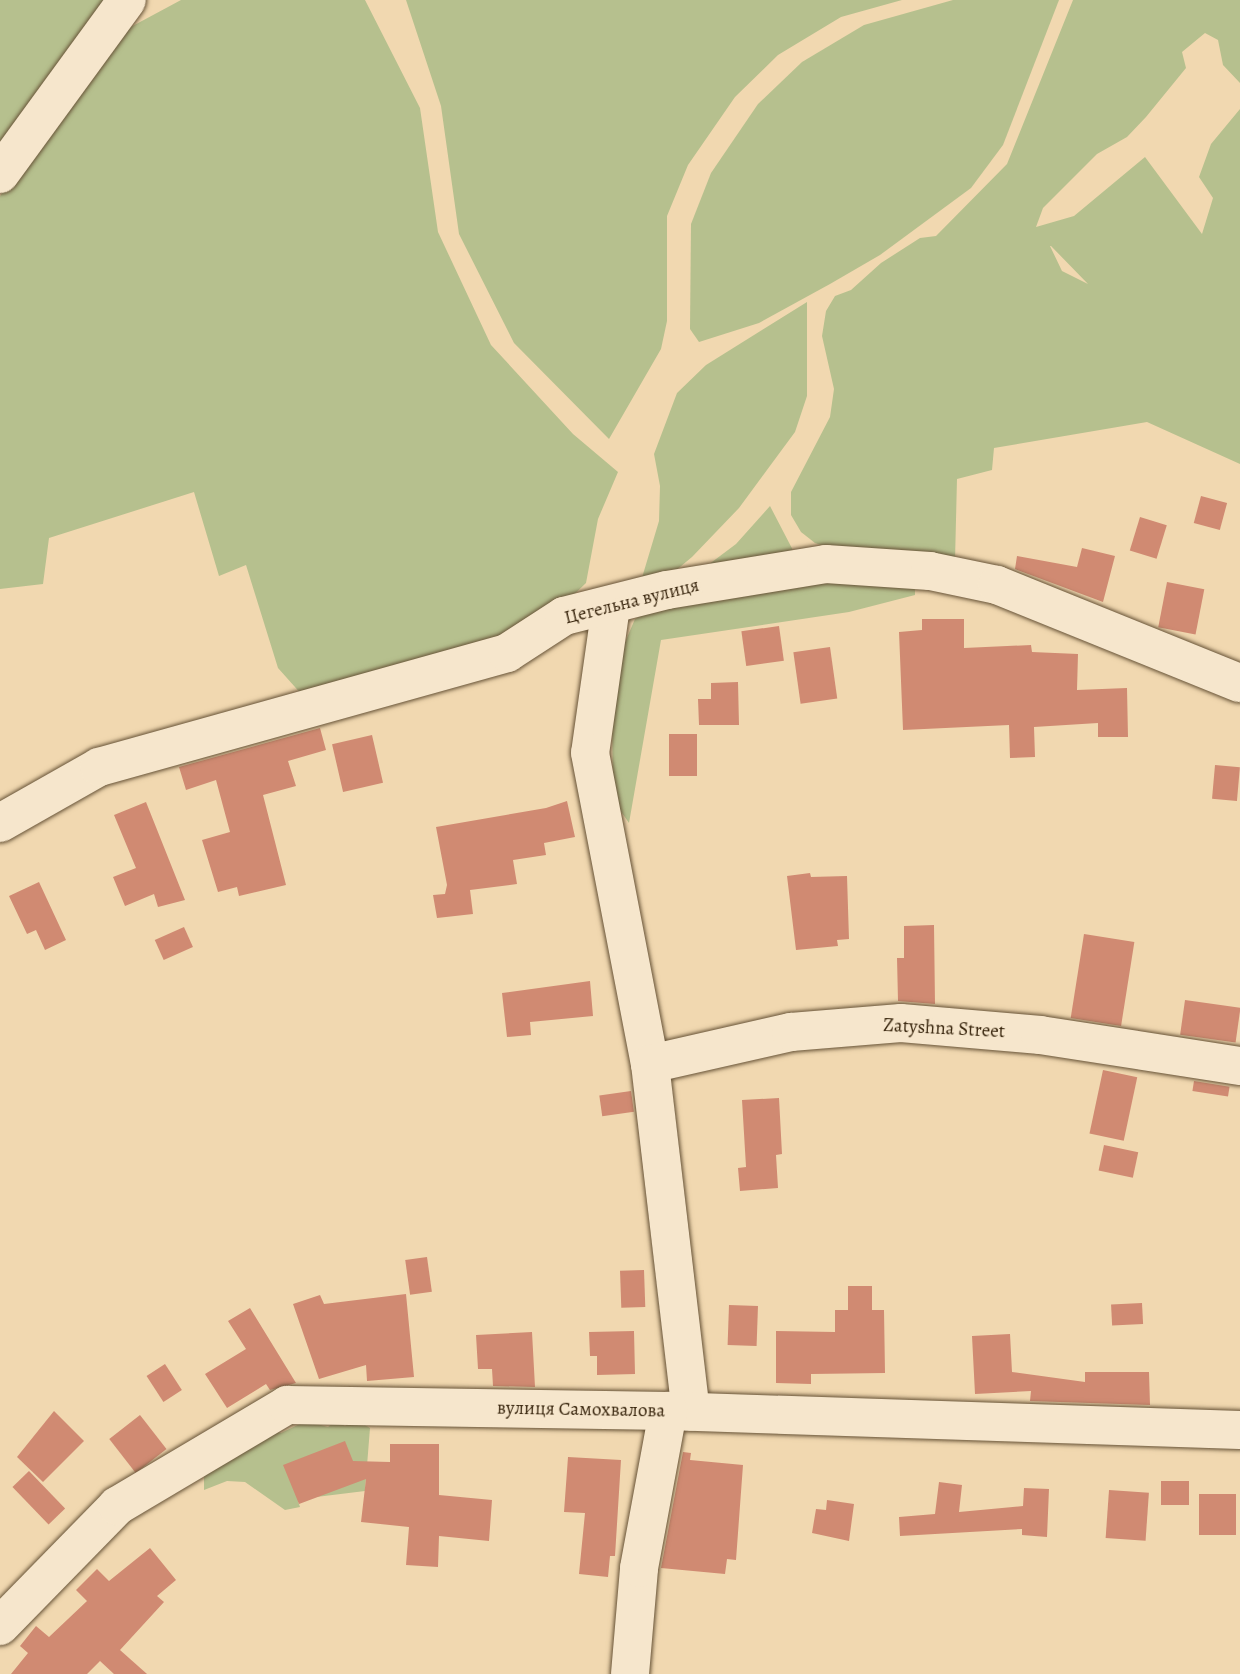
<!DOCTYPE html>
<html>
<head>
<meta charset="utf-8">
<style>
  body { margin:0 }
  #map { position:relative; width:1240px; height:1674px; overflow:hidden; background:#f1d8b0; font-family:Alegreya,serif }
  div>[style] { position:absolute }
  .green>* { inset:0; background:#b6c08e }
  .building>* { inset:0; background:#d08a72; transform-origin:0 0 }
  .roads { filter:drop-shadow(0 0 2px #665236) drop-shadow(0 0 2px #665236) }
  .minor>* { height:38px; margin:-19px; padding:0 19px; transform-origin:19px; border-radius:19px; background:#f6e6cc }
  span { translate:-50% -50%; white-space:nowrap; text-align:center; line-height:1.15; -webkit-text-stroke:5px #f6e6cc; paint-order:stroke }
  .street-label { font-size:19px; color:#38250d }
</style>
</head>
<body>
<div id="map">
  <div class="green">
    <div style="clip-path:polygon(0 0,110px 0,0 153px)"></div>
    <div style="clip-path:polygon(181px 0,365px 0,420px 108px,438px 232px,491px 345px,573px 434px,618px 472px,598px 519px,586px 583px,559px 609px,523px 630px,303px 696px,278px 668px,246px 565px,219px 576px,194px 492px,49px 538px,43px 584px,0 589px,0 196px,114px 36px)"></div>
    <div style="clip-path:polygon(406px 0,902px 0,841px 17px,778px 55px,735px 97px,688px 165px,667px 216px,667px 321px,661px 349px,609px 439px,514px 343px,459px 234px,441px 106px)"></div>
    <div style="clip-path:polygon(953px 0,1059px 0,1003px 145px,971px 188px,880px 255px,830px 284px,759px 323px,699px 342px,690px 329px,691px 224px,711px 173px,758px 104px,802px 62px,864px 25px)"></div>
    <div style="clip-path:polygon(evenodd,1073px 0,1240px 0,1240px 83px,1223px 65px,1218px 40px,1205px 33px,1182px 52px,1186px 68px,1146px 117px,1127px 137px,1097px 154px,1043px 208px,1036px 227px,1074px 216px,1145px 157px,1202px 234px,1213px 198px,1199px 177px,1211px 144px,1240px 109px,1240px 464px,1147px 422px,994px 448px,992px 470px,957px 479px,955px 561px,851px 555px,815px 543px,801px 532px,791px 515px,791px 492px,830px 417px,834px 389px,822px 336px,826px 311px,835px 296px,851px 290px,881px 263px,920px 238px,936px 236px,1007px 164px,1073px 0,1050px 246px,1051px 246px,1088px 284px,1062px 271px,1050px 246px)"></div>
    <div style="clip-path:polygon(807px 302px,807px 396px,795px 432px,739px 508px,692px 557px,663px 581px,638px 591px,659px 521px,660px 486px,654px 454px,677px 393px,706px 365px)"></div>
    <div style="clip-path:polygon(770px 506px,797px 558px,688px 580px,736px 544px)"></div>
    <div style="clip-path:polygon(915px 578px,915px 595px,849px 612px,661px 640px,629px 823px,613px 800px,612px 710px,623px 647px,635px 619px,658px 606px,726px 589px)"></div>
    <div style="clip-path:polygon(355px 1419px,370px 1428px,365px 1491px,308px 1498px,298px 1501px,300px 1507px,285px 1510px,245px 1482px,227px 1481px,204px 1490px,204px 1472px,267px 1428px,281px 1433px,306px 1421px,328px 1427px,335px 1421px,345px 1426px)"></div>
  </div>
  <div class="building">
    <div style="left:1201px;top:496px;width:27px;height:28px;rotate:15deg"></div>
    <div style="left:1140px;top:517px;width:28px;height:35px;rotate:17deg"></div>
    <div style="clip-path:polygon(1082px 548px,1115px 556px,1103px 602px,1015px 569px,1017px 556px,1077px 567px)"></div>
    <div style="left:1167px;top:582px;width:38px;height:46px;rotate:11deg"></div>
    <div style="clip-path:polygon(922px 619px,964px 619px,964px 648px,1031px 645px,1032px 652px,1078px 654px,1077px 690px,1127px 688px,1128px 737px,1098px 737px,1098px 723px,1034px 727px,1035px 757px,1010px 758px,1009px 725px,903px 730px,899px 632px,922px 630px)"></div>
    <div style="left:779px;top:626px;width:35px;height:38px;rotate:82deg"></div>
    <div style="left:830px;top:647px;width:52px;height:37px;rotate:82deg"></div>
    <div style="clip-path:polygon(738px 682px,739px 725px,699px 725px,698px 699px,711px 699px,711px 683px)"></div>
    <div style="clip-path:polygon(320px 728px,326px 750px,288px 761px,296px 786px,263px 795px,286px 885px,239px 896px,237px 887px,218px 892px,202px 840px,230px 832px,216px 780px,186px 790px,179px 767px)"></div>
    <div style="left:669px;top:734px;width:28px;height:42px"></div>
    <div style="left:372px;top:735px;width:49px;height:41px;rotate:77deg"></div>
    <div style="left:1215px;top:765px;width:25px;height:34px;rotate:5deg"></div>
    <div style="clip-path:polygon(567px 801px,575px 837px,544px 843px,546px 855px,513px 860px,517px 884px,470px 890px,473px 914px,437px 918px,433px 895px,445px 894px,447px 885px,436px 827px,546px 808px)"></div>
    <div style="clip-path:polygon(146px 802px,185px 900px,158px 907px,154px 894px,125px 906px,113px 877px,136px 868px,114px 815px)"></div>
    <div style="clip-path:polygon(810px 873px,811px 877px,847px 876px,849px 939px,837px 940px,838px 946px,796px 950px,787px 876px)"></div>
    <div style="clip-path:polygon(39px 882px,66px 940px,45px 950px,36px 930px,27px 934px,9px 896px)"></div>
    <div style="clip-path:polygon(934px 925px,935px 1004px,898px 1001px,897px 958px,904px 958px,904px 926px)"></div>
    <div style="left:184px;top:927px;width:22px;height:32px;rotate:66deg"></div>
    <div style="left:1084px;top:934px;width:51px;height:85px;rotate:9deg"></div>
    <div style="clip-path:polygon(590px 981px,593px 1016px,530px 1022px,531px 1035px,507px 1037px,502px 993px)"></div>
    <div style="left:1185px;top:1000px;width:56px;height:35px;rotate:8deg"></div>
    <div style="left:1103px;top:1070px;width:35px;height:65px;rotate:12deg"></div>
    <div style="left:1194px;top:1081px;width:36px;height:10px;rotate:9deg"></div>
    <div style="left:631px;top:1091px;width:21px;height:32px;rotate:82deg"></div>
    <div style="clip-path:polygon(779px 1098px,782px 1154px,776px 1155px,778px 1188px,740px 1191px,738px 1168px,746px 1167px,742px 1100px)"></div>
    <div style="left:1104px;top:1145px;width:35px;height:26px;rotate:12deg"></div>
    <div style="left:427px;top:1257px;width:35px;height:22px;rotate:82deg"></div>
    <div style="left:644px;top:1270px;width:37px;height:24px;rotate:88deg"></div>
    <div style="clip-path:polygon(848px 1286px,872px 1286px,872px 1310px,884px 1310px,885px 1373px,811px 1374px,811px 1384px,776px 1383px,776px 1331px,835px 1332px,835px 1310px,848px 1310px)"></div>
    <div style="clip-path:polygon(406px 1294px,414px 1377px,367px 1381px,366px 1365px,319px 1379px,293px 1304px,320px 1295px,324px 1304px)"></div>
    <div style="left:1142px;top:1303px;width:21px;height:31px;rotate:87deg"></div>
    <div style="left:729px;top:1305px;width:29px;height:40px;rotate:2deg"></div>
    <div style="clip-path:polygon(250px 1308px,296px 1383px,270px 1390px,266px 1384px,227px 1408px,205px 1374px,246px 1349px,228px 1321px)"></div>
    <div style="clip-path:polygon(634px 1331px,635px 1374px,597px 1375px,597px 1356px,590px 1356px,589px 1332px)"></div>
    <div style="clip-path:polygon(532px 1332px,535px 1387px,493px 1386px,492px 1369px,478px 1369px,476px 1335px)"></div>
    <div style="clip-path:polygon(1010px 1334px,1012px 1372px,1085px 1382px,1085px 1372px,1149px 1372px,1150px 1405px,1030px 1401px,1031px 1391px,975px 1394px,972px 1336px)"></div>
    <div style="left:165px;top:1364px;width:31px;height:22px;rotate:57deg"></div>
    <div style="clip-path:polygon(54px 1411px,84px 1441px,43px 1482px,17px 1457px)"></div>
    <div style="left:140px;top:1415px;width:43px;height:39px;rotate:52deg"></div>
    <div style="clip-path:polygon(345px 1441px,353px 1461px,390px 1462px,390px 1444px,439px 1444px,439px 1495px,492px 1500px,489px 1541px,439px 1536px,438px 1567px,406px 1565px,409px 1527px,361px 1522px,366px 1479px,299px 1504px,283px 1465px)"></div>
    <div style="clip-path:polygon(683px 1452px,691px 1453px,690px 1460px,743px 1465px,736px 1560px,727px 1559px,725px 1574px,661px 1568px)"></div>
    <div style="clip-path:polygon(568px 1457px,621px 1460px,615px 1556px,610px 1556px,608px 1577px,579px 1574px,585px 1513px,564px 1512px)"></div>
    <div style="left:29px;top:1471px;width:52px;height:23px;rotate:46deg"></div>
    <div style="left:1161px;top:1481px;width:28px;height:24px"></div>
    <div style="clip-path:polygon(939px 1482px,962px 1485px,959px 1512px,1023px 1506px,1024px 1488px,1049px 1489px,1047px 1537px,1022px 1535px,1022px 1529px,900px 1536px,899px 1517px,935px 1514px)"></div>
    <div style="left:1109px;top:1490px;width:40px;height:48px;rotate:4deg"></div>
    <div style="left:1199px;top:1494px;width:37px;height:41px"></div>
    <div style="clip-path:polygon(827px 1500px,854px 1504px,849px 1541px,812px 1533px,816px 1509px,826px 1510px)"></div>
    <div style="clip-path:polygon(150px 1548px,176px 1580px,157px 1596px,164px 1602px,120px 1650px,147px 1674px,114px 1674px,100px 1661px,87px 1674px,11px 1674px,28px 1653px,20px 1646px,36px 1626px,49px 1637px,87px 1601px,76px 1590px,97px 1569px,109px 1581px)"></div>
  </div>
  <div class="roads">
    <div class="minor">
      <div style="left:0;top:174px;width:215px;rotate:-53.9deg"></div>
      <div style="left:611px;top:606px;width:148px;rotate:98.1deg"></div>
      <div style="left:590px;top:753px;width:317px;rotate:79.1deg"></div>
      <div style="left:650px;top:1064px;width:350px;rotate:83.3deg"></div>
      <div style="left:0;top:823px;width:114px;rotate:-29.5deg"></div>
      <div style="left:99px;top:767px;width:424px;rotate:-15.6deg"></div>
      <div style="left:507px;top:653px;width:68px;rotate:-33deg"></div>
      <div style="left:564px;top:616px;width:106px;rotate:-14.2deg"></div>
      <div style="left:667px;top:590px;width:161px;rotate:-9.3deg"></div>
      <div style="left:826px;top:564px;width:104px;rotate:3.9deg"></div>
      <div style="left:930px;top:571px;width:68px;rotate:11.8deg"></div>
      <div style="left:997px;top:585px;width:262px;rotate:22deg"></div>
      <div style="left:650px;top:1064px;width:145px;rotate:-12.8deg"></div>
      <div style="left:791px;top:1032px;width:110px;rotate:-4.7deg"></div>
      <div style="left:901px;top:1023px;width:140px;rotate:4.9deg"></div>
      <div style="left:1040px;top:1035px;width:202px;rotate:8.8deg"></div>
      <div style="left:0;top:1626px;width:168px;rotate:-45.7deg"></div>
      <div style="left:117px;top:1506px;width:198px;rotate:-30.7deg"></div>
      <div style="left:287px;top:1405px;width:381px;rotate:0.9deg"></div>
      <div style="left:668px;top:1411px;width:572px;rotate:1.9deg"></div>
      <div style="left:630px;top:1674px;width:106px;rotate:-85.1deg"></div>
      <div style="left:639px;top:1568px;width:160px;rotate:-79.5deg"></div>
    </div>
  </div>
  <div class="street-label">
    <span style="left:632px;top:602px;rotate:-14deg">Цегельна вулиця</span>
    <span style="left:944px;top:1029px;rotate:3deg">Zatyshna Street</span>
    <span style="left:581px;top:1410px;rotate:1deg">вулиця Самохвалова</span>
  </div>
</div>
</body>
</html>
